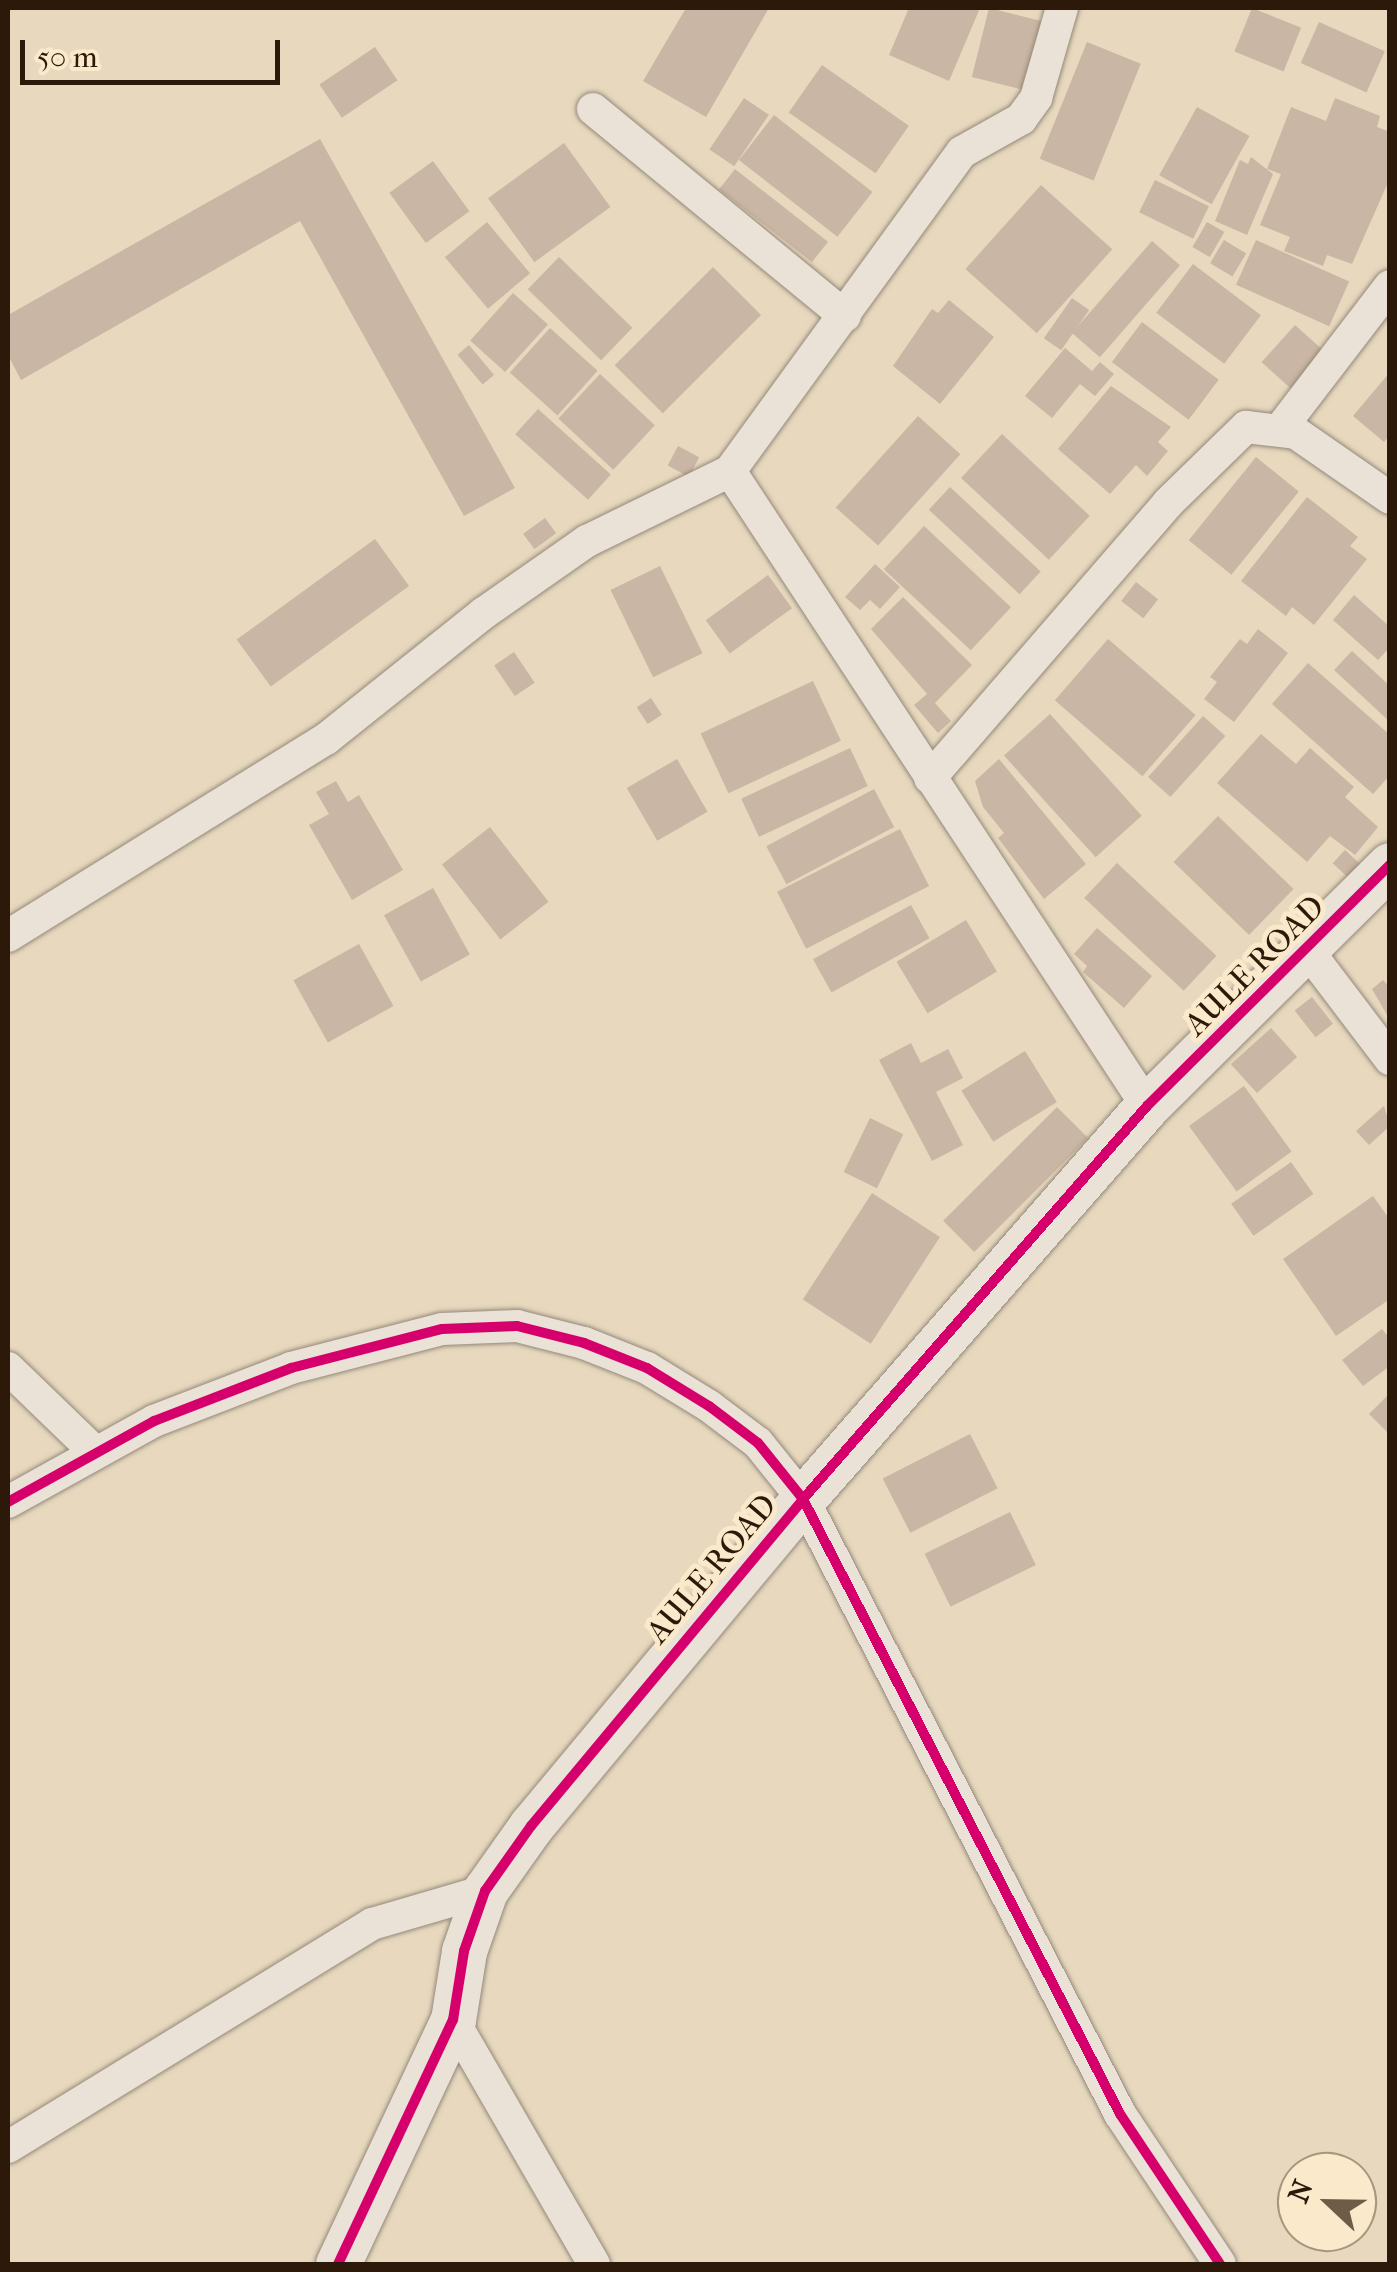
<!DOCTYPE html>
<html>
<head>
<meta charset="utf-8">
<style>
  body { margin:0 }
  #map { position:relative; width:1397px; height:2272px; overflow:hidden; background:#e7d8be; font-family:"IM FELL French Canon",serif }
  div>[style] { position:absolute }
  .building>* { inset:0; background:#cab6a4; transform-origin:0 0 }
  .roads { filter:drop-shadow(0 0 2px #948979) drop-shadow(0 0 2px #948979) }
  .street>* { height:32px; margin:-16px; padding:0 16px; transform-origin:16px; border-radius:16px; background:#eae2d6 }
  .secondary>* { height:45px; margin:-22.5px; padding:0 22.5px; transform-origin:22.5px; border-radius:22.5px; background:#eae2d6 }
  .cycleway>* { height:10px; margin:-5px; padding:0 5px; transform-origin:5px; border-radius:5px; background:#d6006c }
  span { translate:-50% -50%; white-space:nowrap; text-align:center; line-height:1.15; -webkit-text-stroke:10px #fae9ca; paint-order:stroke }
  .street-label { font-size:32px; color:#2c1909 }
  .frame { position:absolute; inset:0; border:10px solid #2c1909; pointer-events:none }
  .north { position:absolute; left:1277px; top:2152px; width:100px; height:100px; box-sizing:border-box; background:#fae9ca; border:2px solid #a8967d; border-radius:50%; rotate:292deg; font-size:28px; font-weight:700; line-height:40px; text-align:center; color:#2c1909 }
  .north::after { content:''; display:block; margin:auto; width:35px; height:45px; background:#6d5c48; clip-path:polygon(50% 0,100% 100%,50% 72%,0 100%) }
  .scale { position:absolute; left:20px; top:40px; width:260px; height:45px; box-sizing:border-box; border:5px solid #2c1909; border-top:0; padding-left:12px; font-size:30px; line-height:35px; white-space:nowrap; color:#2c1909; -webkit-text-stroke:8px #fae9ca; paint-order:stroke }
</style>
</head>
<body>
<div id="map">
  <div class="building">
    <div style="clip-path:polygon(686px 8px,769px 8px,706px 117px,643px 81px)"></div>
    <div style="clip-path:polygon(909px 8px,980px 8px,949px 81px,889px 55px)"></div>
    <div style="left:989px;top:8px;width:62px;height:71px;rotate:14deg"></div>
    <div style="left:1252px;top:8px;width:53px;height:47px;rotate:22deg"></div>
    <div style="left:1319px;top:22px;width:72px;height:45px;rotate:24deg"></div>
    <div style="left:1087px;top:42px;width:58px;height:126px;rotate:22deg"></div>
    <div style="left:375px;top:47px;width:40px;height:67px;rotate:56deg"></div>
    <div style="left:822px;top:65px;width:106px;height:58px;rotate:35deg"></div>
    <div style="left:744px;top:98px;width:30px;height:62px;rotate:34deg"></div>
    <div style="clip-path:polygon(1335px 98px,1380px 116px,1377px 127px,1390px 132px,1390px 178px,1352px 264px,1327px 255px,1323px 266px,1284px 251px,1290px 237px,1260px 225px,1281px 174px,1267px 169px,1291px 107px,1326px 121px)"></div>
    <div style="left:1197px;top:107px;width:60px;height:78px;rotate:29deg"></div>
    <div style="left:774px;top:115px;width:125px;height:57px;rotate:38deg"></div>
    <div style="clip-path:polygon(320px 139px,515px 488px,464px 516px,300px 221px,21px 380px,8px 355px,8px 315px)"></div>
    <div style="left:564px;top:143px;width:79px;height:94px;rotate:54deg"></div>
    <div style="clip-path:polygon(1251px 157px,1273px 174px,1247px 235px,1215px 221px,1240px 160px,1248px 164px)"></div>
    <div style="left:433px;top:161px;width:62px;height:54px;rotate:54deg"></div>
    <div style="left:735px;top:169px;width:118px;height:26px;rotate:38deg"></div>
    <div style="left:1155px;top:180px;width:60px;height:36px;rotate:26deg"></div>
    <div style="left:1041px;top:185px;width:96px;height:113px;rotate:42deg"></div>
    <div style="left:487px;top:222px;width:67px;height:55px;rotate:50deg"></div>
    <div style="left:1207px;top:222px;width:20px;height:29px;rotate:30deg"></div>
    <div style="left:1224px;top:240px;width:26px;height:27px;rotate:31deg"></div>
    <div style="left:1256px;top:240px;width:102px;height:49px;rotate:24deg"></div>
    <div style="left:1152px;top:241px;width:37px;height:122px;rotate:41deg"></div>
    <div style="left:559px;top:257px;width:102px;height:45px;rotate:44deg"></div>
    <div style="left:1193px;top:264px;width:85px;height:61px;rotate:37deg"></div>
    <div style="left:713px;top:267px;width:68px;height:139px;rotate:45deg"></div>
    <div style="left:513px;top:293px;width:47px;height:64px;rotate:42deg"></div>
    <div style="left:1072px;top:298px;width:21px;height:49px;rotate:35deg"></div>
    <div style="clip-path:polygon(949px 300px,994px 337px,940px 404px,893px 366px,932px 309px,938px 313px)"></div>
    <div style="left:1142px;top:322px;width:96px;height:50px;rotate:37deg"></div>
    <div style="left:1295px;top:325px;width:40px;height:50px;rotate:42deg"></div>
    <div style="left:550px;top:328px;width:64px;height:60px;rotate:42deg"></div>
    <div style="left:469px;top:345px;width:39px;height:15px;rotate:50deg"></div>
    <div style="clip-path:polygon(1065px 348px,1092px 371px,1100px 362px,1114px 374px,1095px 396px,1080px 384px,1052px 418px,1025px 396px)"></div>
    <div style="clip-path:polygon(1390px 372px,1390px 435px,1384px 442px,1353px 416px)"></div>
    <div style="left:600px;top:374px;width:75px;height:61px;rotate:43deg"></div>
    <div style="clip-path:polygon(1111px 386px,1171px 427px,1158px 442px,1168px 451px,1147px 476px,1136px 465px,1110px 494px,1058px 449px)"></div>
    <div style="left:538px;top:409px;width:98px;height:34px;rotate:42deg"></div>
    <div style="left:918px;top:416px;width:57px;height:123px;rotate:42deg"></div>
    <div style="left:1002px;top:434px;width:120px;height:60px;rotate:43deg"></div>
    <div style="left:678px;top:446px;width:24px;height:22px;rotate:28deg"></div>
    <div style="left:1256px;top:457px;width:55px;height:107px;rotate:39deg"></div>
    <div style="left:950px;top:487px;width:124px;height:31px;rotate:43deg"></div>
    <div style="clip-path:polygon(1307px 497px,1358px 537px,1350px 546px,1367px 559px,1314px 625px,1292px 607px,1286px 616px,1241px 581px)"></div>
    <div style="left:545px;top:518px;width:19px;height:27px;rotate:54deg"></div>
    <div style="left:924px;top:526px;width:119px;height:59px;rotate:43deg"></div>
    <div style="left:375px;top:539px;width:58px;height:171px;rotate:54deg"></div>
    <div style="clip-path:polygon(875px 564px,900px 587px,880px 609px,870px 600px,860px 610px,845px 597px)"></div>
    <div style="left:660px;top:566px;width:97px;height:55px;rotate:64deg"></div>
    <div style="left:768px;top:575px;width:41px;height:77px;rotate:54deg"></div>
    <div style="left:1136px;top:582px;width:28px;height:24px;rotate:38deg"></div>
    <div style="clip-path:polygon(1354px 595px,1390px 627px,1390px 647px,1378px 660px,1333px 620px)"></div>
    <div style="clip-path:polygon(903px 597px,972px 665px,935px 703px,951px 721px,938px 733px,914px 705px,927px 694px,871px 629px)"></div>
    <div style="clip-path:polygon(1258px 629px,1288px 653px,1234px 722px,1204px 699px,1217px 682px,1210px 677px,1240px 639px,1247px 644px)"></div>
    <div style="left:1108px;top:639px;width:116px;height:81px;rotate:41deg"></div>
    <div style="clip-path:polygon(1352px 651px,1390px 686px,1390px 722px,1334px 670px)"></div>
    <div style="left:514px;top:652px;width:37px;height:24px;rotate:56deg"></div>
    <div style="clip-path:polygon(1308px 663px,1390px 735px,1390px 775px,1373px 794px,1272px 704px)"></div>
    <div style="left:813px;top:681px;width:66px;height:124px;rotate:65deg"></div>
    <div style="left:651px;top:698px;width:20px;height:17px;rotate:57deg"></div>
    <div style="left:1050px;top:714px;width:137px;height:62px;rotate:48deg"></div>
    <div style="left:1203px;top:716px;width:30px;height:82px;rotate:42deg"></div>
    <div style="clip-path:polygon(1261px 734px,1296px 764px,1310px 748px,1354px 787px,1345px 797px,1378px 827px,1355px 855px,1330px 836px,1307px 862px,1217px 783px)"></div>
    <div style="left:850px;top:748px;width:42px;height:120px;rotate:65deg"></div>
    <div style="left:677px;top:759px;width:61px;height:58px;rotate:60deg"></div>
    <div style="clip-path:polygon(999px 759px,1086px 864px,1044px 899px,998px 838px,1004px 833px,983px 807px,975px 781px)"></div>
    <div style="clip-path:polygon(336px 781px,348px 802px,359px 795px,403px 870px,352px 900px,309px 825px,329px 814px,316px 792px)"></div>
    <div style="left:874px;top:789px;width:43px;height:122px;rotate:62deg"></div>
    <div style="left:1218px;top:816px;width:105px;height:64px;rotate:44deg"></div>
    <div style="left:490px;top:827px;width:95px;height:61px;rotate:52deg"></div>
    <div style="left:900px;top:829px;width:64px;height:138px;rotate:63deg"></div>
    <div style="left:1345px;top:850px;width:25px;height:18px;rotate:43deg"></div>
    <div style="left:1117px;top:863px;width:136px;height:48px;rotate:43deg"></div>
    <div style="left:433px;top:888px;width:76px;height:56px;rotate:61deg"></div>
    <div style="left:911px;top:905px;width:38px;height:112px;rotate:61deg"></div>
    <div style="left:966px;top:920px;width:60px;height:81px;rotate:59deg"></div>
    <div style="clip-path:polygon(1097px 928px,1152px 976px,1124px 1008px,1083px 972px,1087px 966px,1074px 954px)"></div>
    <div style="left:359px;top:944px;width:71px;height:75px;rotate:61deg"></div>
    <div style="clip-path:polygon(1383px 980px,1390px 988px,1390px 1020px,1372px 989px)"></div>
    <div style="left:1312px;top:997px;width:34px;height:22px;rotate:52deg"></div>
    <div style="left:1271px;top:1028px;width:39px;height:54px;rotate:48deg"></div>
    <div style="clip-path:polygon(911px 1043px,921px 1063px,948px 1049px,963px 1078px,936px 1092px,963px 1145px,932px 1161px,879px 1060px)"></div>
    <div style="left:1025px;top:1051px;width:60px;height:75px;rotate:58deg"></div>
    <div style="left:1244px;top:1086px;width:81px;height:68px;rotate:54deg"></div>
    <div style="clip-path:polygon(1384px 1106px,1390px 1126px,1369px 1145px,1356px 1131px)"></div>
    <div style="left:1057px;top:1107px;width:44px;height:161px;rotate:45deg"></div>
    <div style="left:870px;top:1118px;width:37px;height:60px;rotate:26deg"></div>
    <div style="left:1291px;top:1162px;width:39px;height:73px;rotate:55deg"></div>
    <div style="left:872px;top:1193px;width:81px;height:127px;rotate:33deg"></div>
    <div style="clip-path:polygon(1373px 1196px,1390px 1220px,1390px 1299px,1336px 1336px,1283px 1259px)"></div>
    <div style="clip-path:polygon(1382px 1329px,1390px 1339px,1390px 1366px,1363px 1386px,1342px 1360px)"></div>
    <div style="clip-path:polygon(1390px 1393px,1390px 1435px,1369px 1414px)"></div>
    <div style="left:970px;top:1434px;width:61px;height:98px;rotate:63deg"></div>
    <div style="left:1010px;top:1512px;width:59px;height:95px;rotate:64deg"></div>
  </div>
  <div class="roads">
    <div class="street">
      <div style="left:593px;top:109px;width:326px;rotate:39.4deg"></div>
      <div style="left:1281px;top:428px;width:179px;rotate:-52.5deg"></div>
      <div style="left:730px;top:471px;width:760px;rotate:56.71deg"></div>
      <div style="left:930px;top:778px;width:364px;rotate:-49.1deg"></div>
      <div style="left:1168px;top:503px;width:109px;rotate:-44.3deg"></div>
      <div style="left:1246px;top:427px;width:50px;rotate:6.8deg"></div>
      <div style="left:1296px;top:433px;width:114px;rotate:34.7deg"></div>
      <div style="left:8px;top:936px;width:374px;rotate:-31.8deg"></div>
      <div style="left:326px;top:739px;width:202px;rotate:-38.6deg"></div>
      <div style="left:484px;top:613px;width:126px;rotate:-35deg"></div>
      <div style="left:587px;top:541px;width:159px;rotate:-26.1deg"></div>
      <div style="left:730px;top:471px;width:394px;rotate:-54deg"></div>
      <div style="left:962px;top:152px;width:68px;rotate:-29.2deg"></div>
      <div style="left:1021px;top:119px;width:26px;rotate:-54deg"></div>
      <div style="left:1036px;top:98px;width:94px;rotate:-73.9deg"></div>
      <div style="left:1308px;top:951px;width:136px;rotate:52.8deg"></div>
      <div style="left:8px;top:1368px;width:122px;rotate:44deg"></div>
      <div style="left:8px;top:1502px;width:167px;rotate:-29deg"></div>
      <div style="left:154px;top:1421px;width:147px;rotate:-21.1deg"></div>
      <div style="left:291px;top:1368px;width:156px;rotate:-14.5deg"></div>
      <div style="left:442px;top:1329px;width:75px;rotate:-2.3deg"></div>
      <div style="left:517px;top:1326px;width:69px;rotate:14.2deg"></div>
      <div style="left:584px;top:1343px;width:68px;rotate:21.6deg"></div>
      <div style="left:647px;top:1368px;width:73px;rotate:31.5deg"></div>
      <div style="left:709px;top:1406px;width:61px;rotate:37.1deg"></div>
      <div style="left:758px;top:1443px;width:72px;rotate:51.2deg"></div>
      <div style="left:803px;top:1499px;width:692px;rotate:62.73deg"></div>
      <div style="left:1120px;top:2114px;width:180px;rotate:56.3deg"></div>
      <div style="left:453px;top:2020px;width:282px;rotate:60deg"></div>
      <div style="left:8px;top:2147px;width:427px;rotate:-31.5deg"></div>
      <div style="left:372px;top:1924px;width:118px;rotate:-16.3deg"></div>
    </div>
    <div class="secondary">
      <div style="left:338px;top:2264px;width:270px;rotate:-64.8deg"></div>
      <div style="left:453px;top:2020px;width:70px;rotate:-80.9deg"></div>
      <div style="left:464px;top:1951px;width:64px;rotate:-70.7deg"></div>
      <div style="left:485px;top:1891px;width:80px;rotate:-54.7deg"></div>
      <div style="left:531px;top:1826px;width:425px;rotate:-50.2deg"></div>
      <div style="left:803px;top:1499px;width:522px;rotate:-48.8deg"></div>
      <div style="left:1147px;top:1106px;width:342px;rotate:-44.8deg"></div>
    </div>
  </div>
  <div class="cycleway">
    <div style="left:8px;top:1502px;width:167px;rotate:-29deg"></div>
    <div style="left:154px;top:1421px;width:147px;rotate:-21.1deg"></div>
    <div style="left:291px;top:1368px;width:156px;rotate:-14.5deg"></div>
    <div style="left:442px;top:1329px;width:75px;rotate:-2.3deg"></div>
    <div style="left:517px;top:1326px;width:69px;rotate:14.2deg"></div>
    <div style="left:584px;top:1343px;width:68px;rotate:21.6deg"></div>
    <div style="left:647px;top:1368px;width:73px;rotate:31.5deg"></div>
    <div style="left:709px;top:1406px;width:61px;rotate:37.1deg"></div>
    <div style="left:758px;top:1443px;width:72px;rotate:51.2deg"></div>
    <div style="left:803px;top:1499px;width:692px;rotate:62.73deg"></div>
    <div style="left:1120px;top:2114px;width:180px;rotate:56.3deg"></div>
    <div style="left:338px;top:2264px;width:270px;rotate:-64.8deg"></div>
    <div style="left:453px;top:2020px;width:70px;rotate:-80.9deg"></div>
    <div style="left:464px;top:1951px;width:64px;rotate:-70.7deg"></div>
    <div style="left:485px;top:1891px;width:80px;rotate:-54.7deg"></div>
    <div style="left:531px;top:1826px;width:425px;rotate:-50.2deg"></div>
    <div style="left:803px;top:1499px;width:522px;rotate:-48.8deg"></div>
    <div style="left:1147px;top:1106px;width:342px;rotate:-44.8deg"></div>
  </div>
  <div class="street-label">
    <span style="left:1255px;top:966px;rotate:-45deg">AULE ROAD</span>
    <span style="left:712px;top:1569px;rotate:-50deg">AULE ROAD</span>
  </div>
  <div class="frame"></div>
  <div class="north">N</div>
  <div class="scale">50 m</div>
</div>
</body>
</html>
